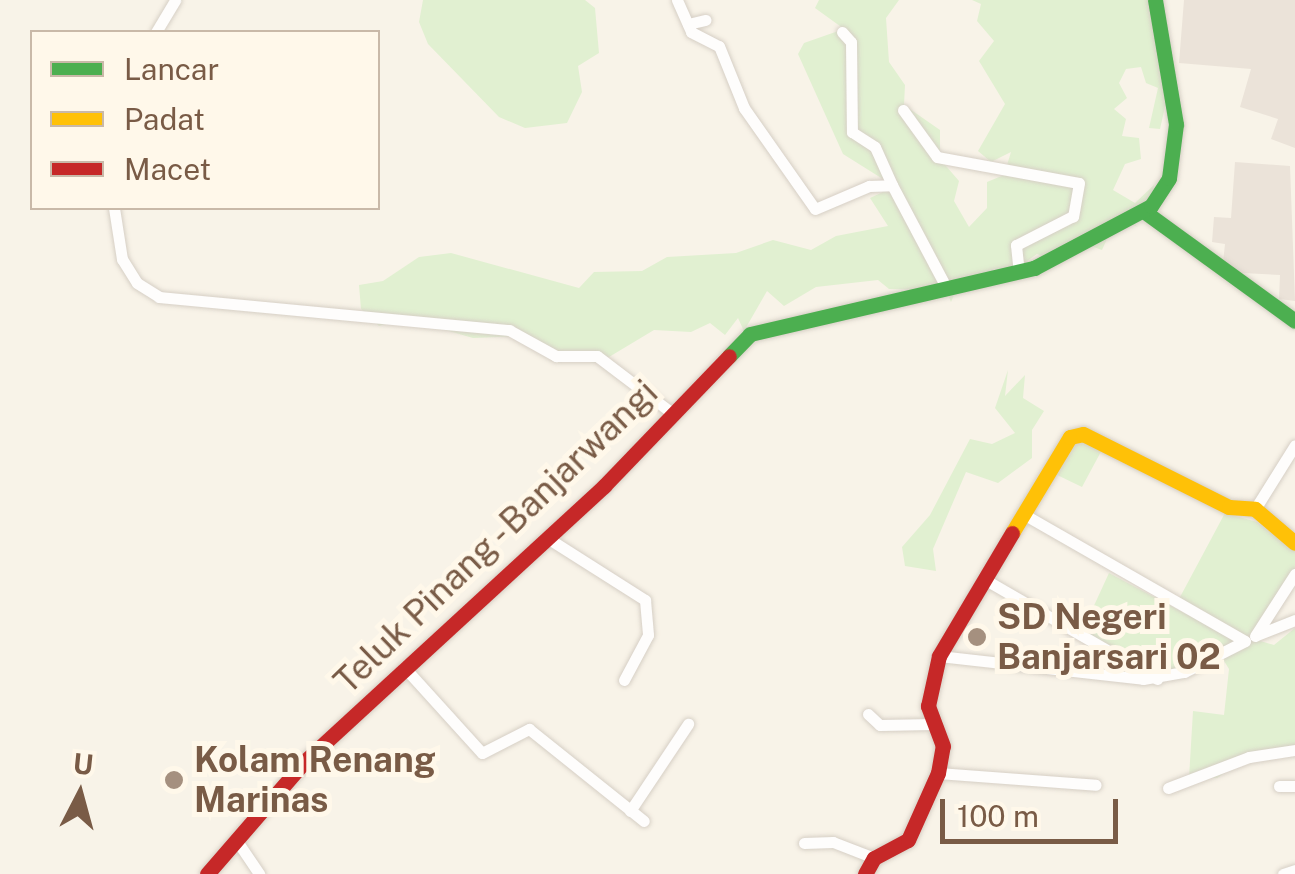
<!DOCTYPE html>
<html>
<head>
<meta charset="utf-8">
<style>
  body { margin:0 }
  #map { position:relative; width:1295px; height:874px; overflow:hidden; background:#f8f3e8; font-family:"Public Sans",sans-serif }
  div>[style] { position:absolute }
  .industrial>* { inset:0; background:#ebe3d9 }
  .green>* { inset:0; background:#e1f0d1 }
  .roads { filter:drop-shadow(0 0 2px #d6cfc5) drop-shadow(0 0 2px #d6cfc5) }
  .street>* { height:11px; margin:-5.5px; padding:0 5.5px; transform-origin:5.5px; border-radius:5.5px; background:#fefdfc }
  .fast>* { height:15px; margin:-7.5px; padding:0 7.5px; transform-origin:7.5px; border-radius:7.5px; background:#4caf50 }
  .slow>* { height:15px; margin:-7.5px; padding:0 7.5px; transform-origin:7.5px; border-radius:7.5px; background:#ffc107 }
  .jam>* { height:15px; margin:-7.5px; padding:0 7.5px; transform-origin:7.5px; border-radius:7.5px; background:#c62828 }
  .dots>* { width:28px; height:28px; translate:-50% -50%; box-sizing:border-box; border:5px solid #fff8ea; border-radius:50% }
  span { translate:-50% -50%; white-space:nowrap; text-align:center; line-height:1.15; -webkit-text-stroke:10px #fff8ea; paint-order:stroke }
  .street-label { font-size:35px; color:#795b46 }
  .poi-label { font-size:35px; color:#795b46; font-weight:700 }
  .left { translate:0 -50%; text-align:left }
  .legend { position:absolute; left:30px; top:30px; width:350px; height:180px; box-sizing:border-box; background:#fff8ea; border:2px solid #c9b9a8; margin:0; padding:12px 18px; list-style:none; font-size:30px; color:#795b46 }
  .legend li { display:flex; align-items:center; gap:20px; height:50px }
  .legend b { width:50px; border:2px solid #c9b9a8 }
  .north { position:absolute; left:30px; top:744px; width:100px; height:100px; -webkit-text-stroke:8px #fff8ea; paint-order:stroke; rotate:6deg; font-size:28px; font-weight:700; line-height:40px; text-align:center; color:#795b46 }
  .north::after { content:''; display:block; margin:auto; width:35px; height:45px; background:#795b46; clip-path:polygon(50% 0,100% 100%,50% 72%,0 100%) }
  .scale { position:absolute; left:940px; top:799px; width:178px; height:45px; box-sizing:border-box; border:5px solid #795b46; border-top:0; padding-left:12px; font-size:30px; line-height:35px; white-space:nowrap; color:#795b46; -webkit-text-stroke:8px #fff8ea; paint-order:stroke }
</style>
</head>
<body>
<div id="map">
  <div class="industrial">
    <div style="clip-path:polygon(1184px 0,1295px 0,1295px 148px,1271px 139px,1278px 119px,1240px 107px,1251px 69px,1179px 63px)"></div>
    <div style="clip-path:polygon(1235px 162px,1290px 166px,1295px 301px,1279px 299px,1280px 275px,1222px 272px,1225px 244px,1212px 242px,1214px 217px,1231px 218px)"></div>
  </div>
  <div class="green">
    <div style="clip-path:polygon(423px 0,585px 0,595px 8px,599px 53px,578px 66px,582px 92px,567px 123px,525px 128px,499px 117px,428px 44px,419px 22px)"></div>
    <div style="clip-path:polygon(819px 0,899px 0,886px 18px,889px 62px,905px 85px,904px 105px,940px 130px,940px 159px,959px 181px,954px 201px,969px 227px,987px 208px,987px 182px,1004px 175px,1011px 152px,991px 162px,978px 151px,1005px 104px,979px 61px,994px 41px,977px 21px,981px 4px,972px 0,1149px 0,1167px 98px,1160px 129px,1149px 128px,1158px 88px,1146px 83px,1141px 67px,1126px 69px,1119px 83px,1127px 98px,1114px 109px,1126px 119px,1122px 136px,1139px 138px,1141px 159px,1125px 164px,1113px 190px,1135px 203px,1154px 185px,1152px 207px,1131px 222px,1138px 227px,1123px 221px,1111px 230px,1102px 250px,1080px 242px,1049px 259px,1037px 254px,1016px 269px,994px 269px,986px 280px,958px 286px,951px 302px,946px 290px,889px 289px,878px 280px,816px 287px,784px 306px,767px 291px,744px 331px,738px 318px,725px 335px,710px 323px,691px 332px,654px 330px,599px 363px,554px 358px,519px 336px,473px 338px,404px 318px,379px 326px,361px 309px,359px 285px,383px 281px,419px 257px,451px 253px,579px 288px,594px 272px,642px 271px,667px 257px,736px 253px,773px 240px,811px 250px,836px 236px,888px 226px,870px 198px,885px 191px,886px 181px,843px 154px,798px 54px,804px 43px,844px 29px,815px 8px)"></div>
    <div style="clip-path:polygon(1008px 370px,1005px 396px,1025px 375px,1023px 398px,1044px 411px,1032px 430px,1032px 458px,998px 483px,966px 472px,933px 549px,936px 571px,905px 566px,902px 547px,930px 515px,970px 439px,992px 444px,1015px 433px,995px 408px)"></div>
    <div style="clip-path:polygon(1077px 436px,1104px 446px,1082px 487px,1053px 473px)"></div>
    <div style="clip-path:polygon(1225px 513px,1257px 522px,1295px 551px,1295px 571px,1257px 640px,1274px 645px,1295px 628px,1295px 747px,1256px 752px,1217px 778px,1189px 778px,1193px 711px,1224px 715px,1229px 669px,1221px 656px,1161px 681px,1080px 636px,1109px 573px,1188px 615px,1179px 599px)"></div>
  </div>
  <div class="roads">
    <div class="street">
      <div style="left:677px;top:0;width:35px;rotate:66deg"></div>
      <div style="left:691px;top:32px;width:31px;rotate:27deg"></div>
      <div style="left:719px;top:46px;width:67px;rotate:68deg"></div>
      <div style="left:744px;top:108px;width:123px;rotate:54.9deg"></div>
      <div style="left:815px;top:209px;width:59px;rotate:-23.1deg"></div>
      <div style="left:869px;top:186px;width:23px;rotate:-2deg"></div>
      <div style="left:892px;top:185px;width:118px;rotate:62.1deg"></div>
      <div style="left:688px;top:24px;width:18px;rotate:-13deg"></div>
      <div style="left:156px;top:32px;width:37px;rotate:-59deg"></div>
      <div style="left:842px;top:32px;width:13px;rotate:48deg"></div>
      <div style="left:851px;top:42px;width:90px;rotate:89.4deg"></div>
      <div style="left:852px;top:132px;width:27px;rotate:33deg"></div>
      <div style="left:875px;top:147px;width:42px;rotate:65.9deg"></div>
      <div style="left:903px;top:110px;width:58px;rotate:54.1deg"></div>
      <div style="left:937px;top:157px;width:144px;rotate:10.4deg"></div>
      <div style="left:1079px;top:183px;width:34px;rotate:100deg"></div>
      <div style="left:1073px;top:216px;width:64px;rotate:153deg"></div>
      <div style="left:1016px;top:245px;width:27px;rotate:84deg"></div>
      <div style="left:114px;top:208px;width:52px;rotate:81.1deg"></div>
      <div style="left:122px;top:259px;width:28px;rotate:58deg"></div>
      <div style="left:137px;top:283px;width:26px;rotate:32deg"></div>
      <div style="left:159px;top:297px;width:352px;rotate:5.4deg"></div>
      <div style="left:509px;top:330px;width:54px;rotate:29deg"></div>
      <div style="left:556px;top:356px;width:41px"></div>
      <div style="left:597px;top:356px;width:94px;rotate:37.2deg"></div>
      <div style="left:1255px;top:509px;width:75px;rotate:-58deg"></div>
      <div style="left:549px;top:539px;width:114px;rotate:32.4deg"></div>
      <div style="left:645px;top:600px;width:35px;rotate:85deg"></div>
      <div style="left:648px;top:635px;width:51px;rotate:118.1deg"></div>
      <div style="left:984px;top:579px;width:200px;rotate:30deg"></div>
      <div style="left:1257px;top:635px;width:41px;rotate:-21.5deg"></div>
      <div style="left:1255px;top:636px;width:74px;rotate:-57.2deg"></div>
      <div style="left:939px;top:656px;width:205px;rotate:6.4deg"></div>
      <div style="left:1143px;top:679px;width:42px;rotate:-9.7deg"></div>
      <div style="left:1184px;top:672px;width:68px;rotate:-26.9deg"></div>
      <div style="left:1245px;top:641px;width:256px;rotate:-150.2deg"></div>
      <div style="left:404px;top:667px;width:116px;rotate:47.8deg"></div>
      <div style="left:482px;top:753px;width:53px;rotate:-27.1deg"></div>
      <div style="left:529px;top:729px;width:147px;rotate:38.7deg"></div>
      <div style="left:868px;top:714px;width:16px;rotate:43deg"></div>
      <div style="left:880px;top:725px;width:53px;rotate:-1.1deg"></div>
      <div style="left:938px;top:773px;width:158px;rotate:4.3deg"></div>
      <div style="left:1279px;top:786px;width:16px"></div>
      <div style="left:1168px;top:788px;width:87px;rotate:-20.9deg"></div>
      <div style="left:1249px;top:757px;width:47px;rotate:-8.7deg"></div>
      <div style="left:630px;top:811px;width:105px;rotate:-56.3deg"></div>
      <div style="left:237px;top:841px;width:40px;rotate:56deg"></div>
      <div style="left:804px;top:843px;width:29px;rotate:-2deg"></div>
      <div style="left:833px;top:842px;width:44px;rotate:21.3deg"></div>
      <div style="left:1283px;top:874px;width:13px;rotate:-18deg"></div>
    </div>
    <div class="fast">
      <div style="left:1145px;top:212px;width:185px;rotate:36deg"></div>
      <div style="left:729px;top:356px;width:30px;rotate:-46deg"></div>
      <div style="left:750px;top:334px;width:292px;rotate:-13.1deg"></div>
      <div style="left:1034px;top:268px;width:132px;rotate:-27.9deg"></div>
      <div style="left:1151px;top:206px;width:33px;rotate:-57deg"></div>
      <div style="left:1169px;top:178px;width:54px;rotate:-82.6deg"></div>
      <div style="left:1176px;top:124px;width:126px;rotate:-99.6deg"></div>
    </div>
    <div class="slow">
      <div style="left:1012px;top:533px;width:112px;rotate:-58.9deg"></div>
      <div style="left:1070px;top:437px;width:13px;rotate:-13deg"></div>
      <div style="left:1083px;top:434px;width:163px;rotate:26.6deg"></div>
      <div style="left:1229px;top:507px;width:26px;rotate:4deg"></div>
      <div style="left:1255px;top:509px;width:52px;rotate:40.4deg"></div>
    </div>
    <div class="jam">
      <div style="left:207px;top:874px;width:148px;rotate:-49.1deg"></div>
      <div style="left:304px;top:762px;width:408px;rotate:-42.6deg"></div>
      <div style="left:604px;top:486px;width:180px;rotate:-46.1deg"></div>
      <div style="left:865px;top:874px;width:18px;rotate:-61deg"></div>
      <div style="left:874px;top:858px;width:38px;rotate:-28deg"></div>
      <div style="left:908px;top:840px;width:73px;rotate:-65.9deg"></div>
      <div style="left:938px;top:773px;width:27px;rotate:-80deg"></div>
      <div style="left:943px;top:746px;width:43px;rotate:-110.6deg"></div>
      <div style="left:928px;top:706px;width:51px;rotate:-77.6deg"></div>
      <div style="left:939px;top:656px;width:143px;rotate:-59.3deg"></div>
    </div>
  </div>
  <div class="dots">
    <div style="left:977px;top:637px;background:#a5907f"></div>
    <div style="left:174px;top:780px;background:#a5907f"></div>
  </div>
  <div class="street-label">
    <span style="left:496px;top:537px;rotate:-44deg">Teluk Pinang - Banjarwangi</span>
  </div>
  <div class="poi-label">
    <span class="left" style="left:997px;top:637px">SD Negeri<br>Banjarsari 02</span>
    <span class="left" style="left:194px;top:780px">Kolam Renang<br>Marinas</span>
  </div>
  <ul class="legend">
  <li><b style="height:12px;background:#4caf50"></b>Lancar</li>
  <li><b style="height:12px;background:#ffc107"></b>Padat</li>
  <li><b style="height:12px;background:#c62828"></b>Macet</li>
  </ul>
  <div class="north">U</div>
  <div class="scale">100 m</div>
</div>
</body>
</html>
